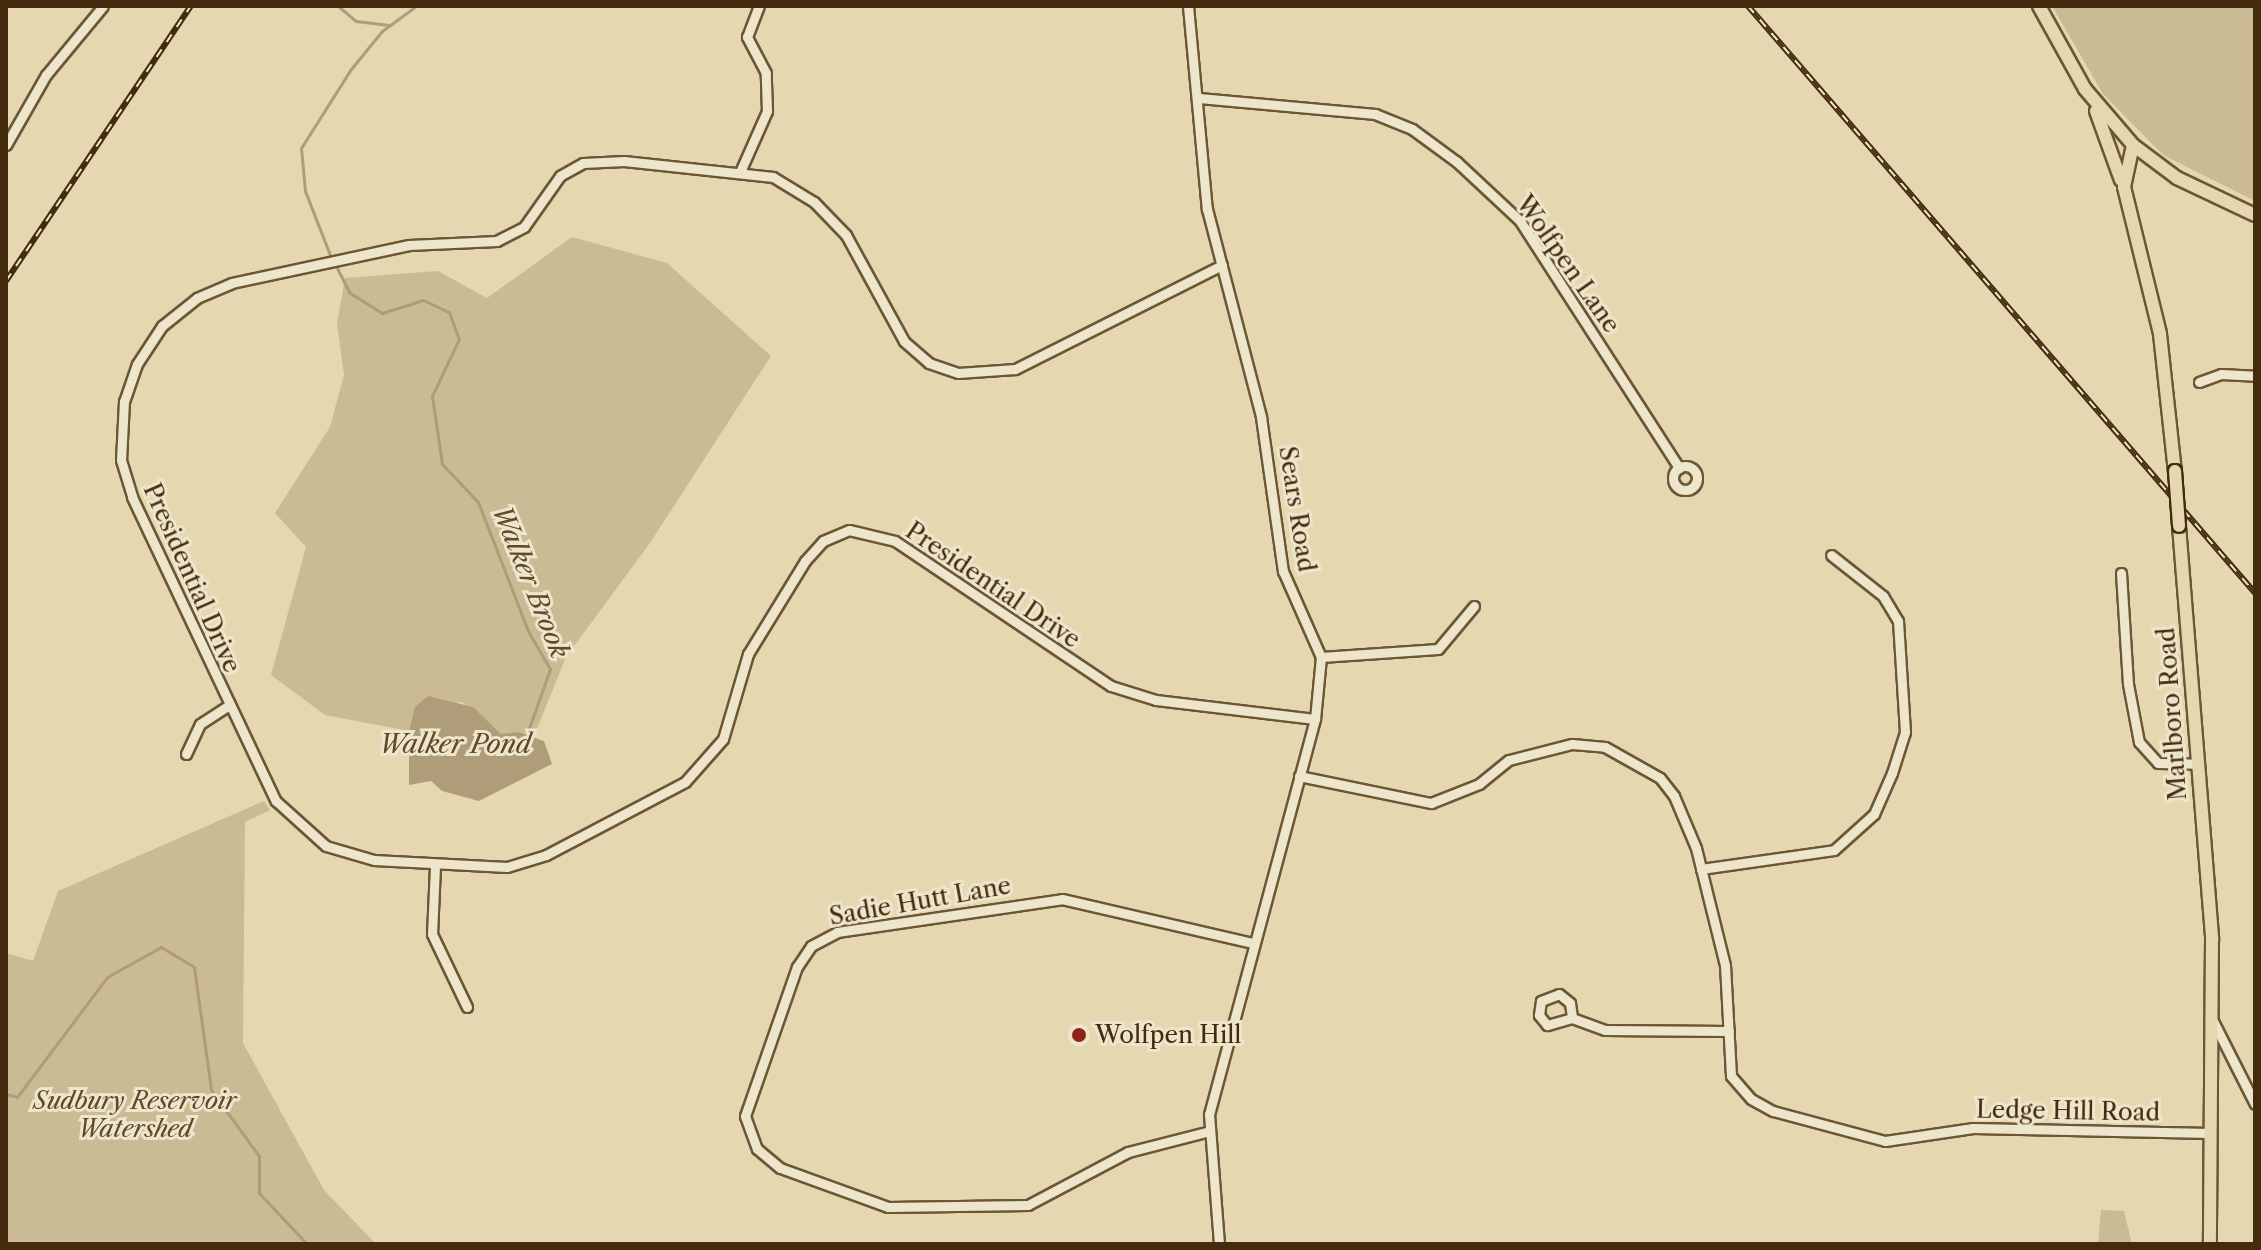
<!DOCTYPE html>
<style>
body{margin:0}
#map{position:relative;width:2261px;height:1250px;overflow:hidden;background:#e5d8b0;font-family:"Libre Caslon Text",serif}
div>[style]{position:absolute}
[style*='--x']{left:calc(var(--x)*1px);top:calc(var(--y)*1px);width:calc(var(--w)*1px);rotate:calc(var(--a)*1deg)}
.green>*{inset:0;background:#cabb94}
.water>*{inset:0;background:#af9d79}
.stream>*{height:3px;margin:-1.5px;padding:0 1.5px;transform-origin:1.5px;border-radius:1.5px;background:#af9d79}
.roads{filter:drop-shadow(2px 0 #6d5636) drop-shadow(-2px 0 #6d5636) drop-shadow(0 2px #6d5636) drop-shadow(0 -2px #6d5636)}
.minor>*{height:9px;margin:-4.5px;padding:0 4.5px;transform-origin:4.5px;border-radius:4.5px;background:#eee6cc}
.minor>.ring{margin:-4.5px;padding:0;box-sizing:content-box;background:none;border:9px solid #eee6cc;border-radius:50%}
.major>*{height:12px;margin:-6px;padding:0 6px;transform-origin:6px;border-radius:6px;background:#e5d8b0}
.rail>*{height:6px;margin-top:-3px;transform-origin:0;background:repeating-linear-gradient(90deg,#eee6cc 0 9px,#452b0e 0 18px);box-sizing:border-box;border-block:2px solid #452b0e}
.bridges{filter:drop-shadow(2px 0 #452b0e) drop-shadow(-2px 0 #452b0e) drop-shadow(0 2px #452b0e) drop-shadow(0 -2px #452b0e)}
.major-bridge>*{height:12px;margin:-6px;padding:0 6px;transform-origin:6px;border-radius:6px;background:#e5d8b0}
.dots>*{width:22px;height:22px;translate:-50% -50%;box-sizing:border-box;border:4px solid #eee6cc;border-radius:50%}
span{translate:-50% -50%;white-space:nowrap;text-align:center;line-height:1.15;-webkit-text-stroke:6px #eee6cc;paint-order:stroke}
.street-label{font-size:24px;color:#452b0e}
.poi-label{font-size:24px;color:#452b0e}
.left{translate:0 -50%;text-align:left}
.park-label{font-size:24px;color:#604829;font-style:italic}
.water-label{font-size:26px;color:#604829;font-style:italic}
.frame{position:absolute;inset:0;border:8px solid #452b0e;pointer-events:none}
</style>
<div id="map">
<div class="green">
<div style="clip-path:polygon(2052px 6px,2255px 6px,2255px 201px,2163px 155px,2103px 94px)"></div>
<div style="clip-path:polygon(572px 237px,667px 263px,771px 356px,650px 543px,566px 657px,534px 736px,501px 734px,462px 702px,415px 707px,409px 731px,325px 715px,271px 675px,306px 547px,275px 513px,330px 427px,344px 375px,337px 324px,345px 278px,438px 271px,487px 298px)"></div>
<div style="clip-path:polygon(264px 801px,270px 810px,245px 822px,243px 1043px,324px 1190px,376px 1244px,6px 1244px,6px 953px,33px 961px,58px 891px)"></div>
<div style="clip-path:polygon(2101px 1210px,2124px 1211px,2132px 1244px,2098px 1244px)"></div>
</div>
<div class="water">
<div style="clip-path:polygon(428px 696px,473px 707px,501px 734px,518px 732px,544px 741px,552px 764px,479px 801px,442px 791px,431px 781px,409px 785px,409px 731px,415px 707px)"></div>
</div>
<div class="stream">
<div style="--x:338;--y:6;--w:23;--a:40"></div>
<div style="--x:356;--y:21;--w:33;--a:7"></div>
<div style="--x:330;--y:255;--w:69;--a:-111.3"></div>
<div style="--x:305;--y:191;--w:43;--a:-95.3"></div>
<div style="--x:301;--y:148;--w:93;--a:-57.7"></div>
<div style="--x:351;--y:69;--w:49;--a:-50.8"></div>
<div style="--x:382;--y:31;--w:42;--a:-36.3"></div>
<div style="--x:337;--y:268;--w:28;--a:63"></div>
<div style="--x:350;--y:293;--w:38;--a:32"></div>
<div style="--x:382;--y:313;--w:43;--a:-17.6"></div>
<div style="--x:423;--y:300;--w:29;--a:25"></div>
<div style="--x:449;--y:312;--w:29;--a:70"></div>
<div style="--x:459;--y:339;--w:63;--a:115.3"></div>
<div style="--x:432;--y:396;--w:69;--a:81.6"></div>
<div style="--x:442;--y:464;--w:52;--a:46.5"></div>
<div style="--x:478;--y:502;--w:138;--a:68.8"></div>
<div style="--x:528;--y:631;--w:44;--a:59.9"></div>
<div style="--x:550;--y:669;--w:69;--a:109.5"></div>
<div style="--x:6;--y:1094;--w:11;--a:15"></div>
<div style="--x:17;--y:1097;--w:150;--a:-53.1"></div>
<div style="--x:107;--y:977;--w:62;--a:-29.1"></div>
<div style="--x:161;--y:947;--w:39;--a:31"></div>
<div style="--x:194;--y:967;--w:124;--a:82.1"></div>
<div style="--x:211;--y:1090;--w:82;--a:54"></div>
<div style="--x:259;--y:1156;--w:37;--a:90"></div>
<div style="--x:259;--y:1193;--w:70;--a:46.7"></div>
</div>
<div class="roads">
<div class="minor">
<div style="--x:1188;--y:6;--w:204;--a:84.7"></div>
<div style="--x:1207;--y:209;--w:215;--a:75.4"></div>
<div style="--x:1261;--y:417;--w:156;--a:81.9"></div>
<div style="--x:1283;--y:571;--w:94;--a:66.2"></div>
<div style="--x:1321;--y:657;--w:62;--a:95.5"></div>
<div style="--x:1315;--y:719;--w:409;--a:105"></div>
<div style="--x:1209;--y:1114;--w:130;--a:85.6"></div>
<div style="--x:1199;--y:98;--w:177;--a:5.2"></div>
<div style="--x:1375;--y:114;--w:40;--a:22"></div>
<div style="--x:1412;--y:129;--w:56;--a:36.3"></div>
<div style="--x:1457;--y:162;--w:86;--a:43.1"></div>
<div style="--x:1520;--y:221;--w:294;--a:57.2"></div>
<div style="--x:6;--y:145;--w:81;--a:-60.3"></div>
<div style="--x:46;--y:75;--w:89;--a:-50.4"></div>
<div style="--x:740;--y:172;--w:67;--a:-66.1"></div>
<div style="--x:767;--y:111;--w:38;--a:-92"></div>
<div style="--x:766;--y:73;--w:41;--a:-117.8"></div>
<div style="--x:747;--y:37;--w:33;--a:-69"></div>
<div style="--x:1222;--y:265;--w:232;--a:153.3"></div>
<div style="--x:1015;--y:369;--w:57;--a:176"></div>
<div style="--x:958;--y:373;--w:31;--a:-161"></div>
<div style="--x:929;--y:363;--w:33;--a:-139"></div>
<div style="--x:904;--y:341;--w:121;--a:-118.7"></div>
<div style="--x:846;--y:235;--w:46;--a:-134.1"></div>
<div style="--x:814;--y:202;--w:48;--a:-148.6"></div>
<div style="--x:773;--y:177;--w:150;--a:-173.9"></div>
<div style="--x:624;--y:161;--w:41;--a:177.2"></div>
<div style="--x:583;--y:163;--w:26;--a:151"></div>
<div style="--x:560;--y:176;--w:62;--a:125.2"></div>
<div style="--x:524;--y:227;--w:30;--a:153"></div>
<div style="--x:497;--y:241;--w:88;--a:177.4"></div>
<div style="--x:409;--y:245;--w:181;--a:167.9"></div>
<div style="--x:232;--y:283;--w:38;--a:157"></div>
<div style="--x:197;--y:298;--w:45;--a:141.3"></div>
<div style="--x:162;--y:326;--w:45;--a:123.3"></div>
<div style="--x:137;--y:364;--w:39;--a:109"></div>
<div style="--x:124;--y:401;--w:59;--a:92.9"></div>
<div style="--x:121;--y:460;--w:39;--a:73"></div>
<div style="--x:132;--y:497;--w:336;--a:64.7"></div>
<div style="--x:276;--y:801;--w:67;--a:42"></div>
<div style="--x:326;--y:846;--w:50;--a:16.3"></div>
<div style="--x:374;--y:860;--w:133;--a:3"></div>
<div style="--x:507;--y:867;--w:41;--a:-17.1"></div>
<div style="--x:546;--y:855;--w:157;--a:-27.7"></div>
<div style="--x:685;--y:782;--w:57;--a:-48.5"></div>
<div style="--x:723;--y:739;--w:89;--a:-73.6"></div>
<div style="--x:748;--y:654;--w:109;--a:-58.5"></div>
<div style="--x:805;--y:561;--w:27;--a:-48"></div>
<div style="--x:823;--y:541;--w:28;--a:-23"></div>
<div style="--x:849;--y:530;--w:47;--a:13.4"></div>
<div style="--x:895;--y:541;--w:260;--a:33.9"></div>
<div style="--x:1111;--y:686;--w:47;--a:17.3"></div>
<div style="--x:1156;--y:700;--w:160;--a:6.8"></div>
<div style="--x:2199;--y:382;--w:23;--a:-20"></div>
<div style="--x:2221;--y:374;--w:34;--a:3"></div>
<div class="ring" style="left:1673px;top:466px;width:15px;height:15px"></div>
<div style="--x:2121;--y:573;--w:111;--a:86.4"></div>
<div style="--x:2128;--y:684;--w:59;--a:79.3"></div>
<div style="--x:2139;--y:742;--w:28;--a:48"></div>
<div style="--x:2158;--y:763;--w:39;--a:1"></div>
<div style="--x:1321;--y:657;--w:117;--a:-3.9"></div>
<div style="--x:1438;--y:649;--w:56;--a:-50.1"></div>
<div style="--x:186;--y:754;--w:33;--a:-65"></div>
<div style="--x:200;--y:724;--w:33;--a:-33"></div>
<div style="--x:1299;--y:776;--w:135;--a:11.6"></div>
<div style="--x:1431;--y:803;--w:52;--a:-21.6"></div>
<div style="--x:1479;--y:784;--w:38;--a:-39"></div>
<div style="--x:1509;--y:760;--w:65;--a:-14.3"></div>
<div style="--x:1572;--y:744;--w:33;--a:5"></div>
<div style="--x:1605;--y:747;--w:63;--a:29.4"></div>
<div style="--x:1660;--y:778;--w:23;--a:52"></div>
<div style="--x:1674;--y:796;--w:56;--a:67.1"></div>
<div style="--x:1696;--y:848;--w:121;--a:76.1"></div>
<div style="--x:1725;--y:965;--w:111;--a:86.9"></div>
<div style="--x:1731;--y:1076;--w:30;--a:49"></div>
<div style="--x:1751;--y:1099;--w:25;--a:29"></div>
<div style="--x:1773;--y:1111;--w:116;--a:15"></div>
<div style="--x:1885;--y:1141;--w:89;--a:-8.4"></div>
<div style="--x:1973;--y:1128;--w:237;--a:1.2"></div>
<div style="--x:435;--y:866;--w:68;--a:92.5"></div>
<div style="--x:432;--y:934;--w:81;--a:64.4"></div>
<div style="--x:1701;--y:869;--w:134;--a:-8.1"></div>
<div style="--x:1834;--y:850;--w:54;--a:-42"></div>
<div style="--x:1874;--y:814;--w:45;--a:-66.3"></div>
<div style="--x:1892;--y:773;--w:43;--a:-72.4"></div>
<div style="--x:1905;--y:732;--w:111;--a:-93.6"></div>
<div style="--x:1898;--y:621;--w:29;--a:-121"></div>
<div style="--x:1883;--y:596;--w:66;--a:-141.7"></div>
<div style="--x:1572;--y:1018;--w:26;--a:164"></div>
<div style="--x:1547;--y:1025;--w:13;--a:-129"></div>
<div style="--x:1539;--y:1015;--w:14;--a:-82"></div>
<div style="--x:1541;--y:1001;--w:19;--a:-21"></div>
<div style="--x:1559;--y:994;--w:14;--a:39"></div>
<div style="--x:1570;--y:1003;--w:15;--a:82"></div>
<div style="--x:1572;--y:1018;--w:35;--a:20"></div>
<div style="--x:1605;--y:1030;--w:124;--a:0.5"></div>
<div style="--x:2212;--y:1019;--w:95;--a:63.2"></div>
<div style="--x:1206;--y:1132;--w:81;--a:165.6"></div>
<div style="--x:1128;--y:1152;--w:113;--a:152.1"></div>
<div style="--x:1028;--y:1205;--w:140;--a:179.2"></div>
<div style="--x:888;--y:1207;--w:115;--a:-160.1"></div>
<div style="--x:780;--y:1168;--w:30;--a:-140"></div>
<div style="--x:757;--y:1149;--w:35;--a:-110"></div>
<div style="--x:745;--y:1116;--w:158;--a:-70.8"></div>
<div style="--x:797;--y:967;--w:25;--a:-56"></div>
<div style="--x:811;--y:946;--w:30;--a:-28"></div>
<div style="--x:837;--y:932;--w:227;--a:-8.3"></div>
<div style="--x:1062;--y:899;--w:195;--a:13"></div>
</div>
<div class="major">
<div style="--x:2039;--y:6;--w:95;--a:61"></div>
<div style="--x:2085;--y:89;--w:74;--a:49.4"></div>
<div style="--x:2133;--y:145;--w:55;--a:36.9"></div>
<div style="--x:2177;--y:178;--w:86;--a:25.4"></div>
<div style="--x:2096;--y:111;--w:73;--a:70.1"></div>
<div style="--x:2133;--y:145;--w:43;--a:102.1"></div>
<div style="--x:2124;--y:187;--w:151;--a:76.2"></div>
<div style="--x:2160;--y:334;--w:138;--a:83.8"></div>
<div style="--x:2179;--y:526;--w:415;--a:85.4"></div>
<div style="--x:2212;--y:940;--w:304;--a:90.4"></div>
</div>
</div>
<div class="rail">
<div style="--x:1748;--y:6;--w:776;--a:49.18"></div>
<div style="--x:6;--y:281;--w:331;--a:-56.1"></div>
</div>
<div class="bridges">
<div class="major-bridge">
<div style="--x:2175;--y:471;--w:55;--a:85.8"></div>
</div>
</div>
<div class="dots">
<div style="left:1079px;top:1035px;background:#8f2418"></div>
</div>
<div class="street-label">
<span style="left:1568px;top:264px;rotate:55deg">Wolfpen Lane</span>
<span style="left:1297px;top:509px;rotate:81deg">Sears Road</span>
<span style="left:192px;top:578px;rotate:66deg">Presidential Drive</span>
<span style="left:993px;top:585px;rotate:34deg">Presidential Drive</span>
<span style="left:2172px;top:714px;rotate:-94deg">Marlboro Road</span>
<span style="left:920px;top:901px;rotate:-10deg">Sadie Hutt Lane</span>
<span style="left:2068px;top:1111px;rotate:1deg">Ledge Hill Road</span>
</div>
<div class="poi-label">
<span class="left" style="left:1095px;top:1035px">Wolfpen Hill</span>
</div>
<div class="park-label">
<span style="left:135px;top:1115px">Sudbury Reservoir<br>Watershed</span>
</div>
<div class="water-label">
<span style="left:530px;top:582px;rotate:68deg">Walker Brook</span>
<span style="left:455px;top:745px">Walker Pond</span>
</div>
<div class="frame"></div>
</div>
